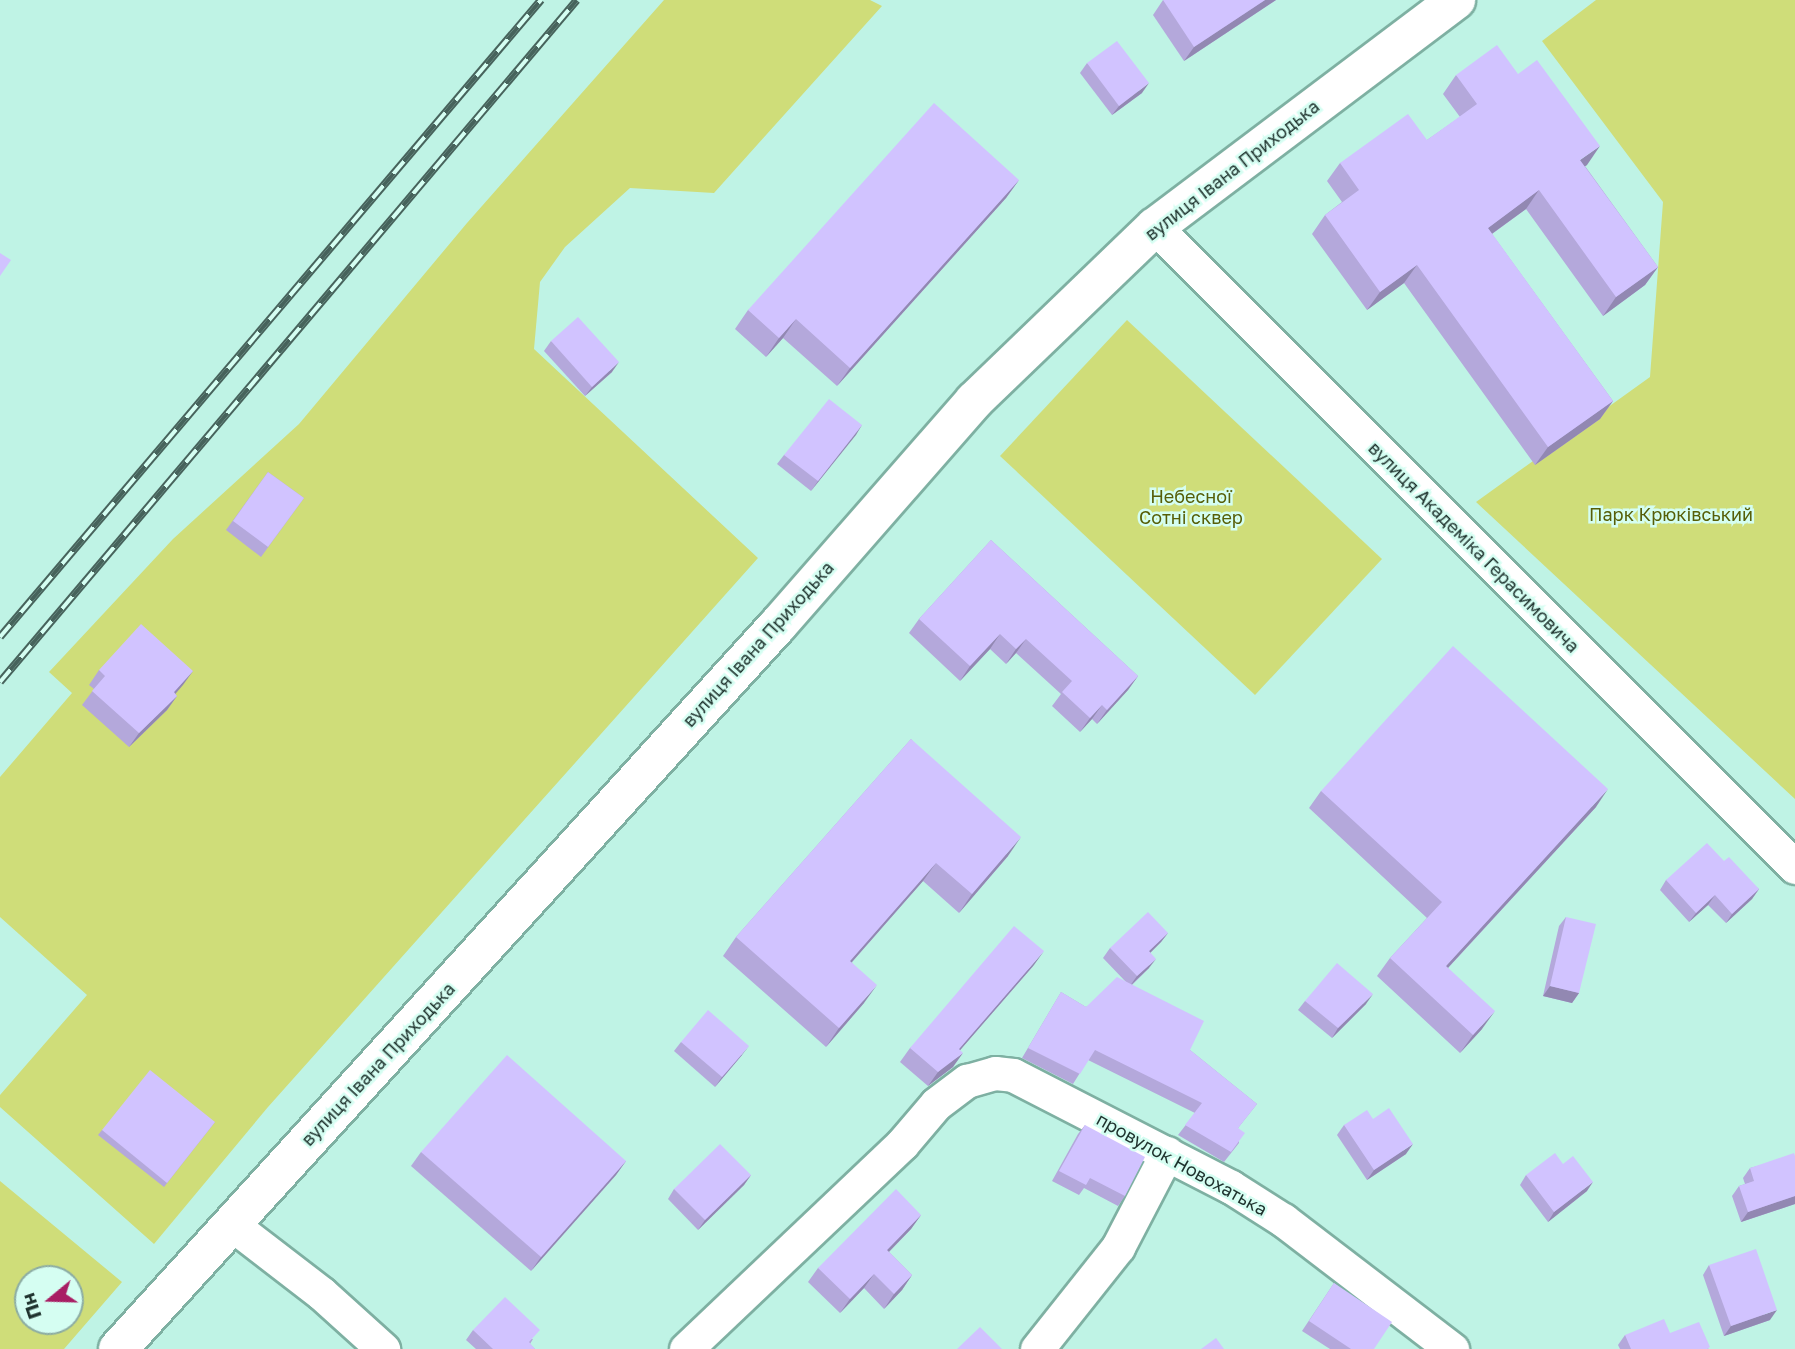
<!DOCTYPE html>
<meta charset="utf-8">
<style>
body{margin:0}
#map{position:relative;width:1795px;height:1349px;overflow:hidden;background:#bff3e5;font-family:"Golos Text",sans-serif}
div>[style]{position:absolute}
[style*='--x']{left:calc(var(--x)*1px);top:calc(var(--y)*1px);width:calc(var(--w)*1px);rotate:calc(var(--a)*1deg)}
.green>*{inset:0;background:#cfdd79}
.roads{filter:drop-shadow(2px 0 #7eb0a2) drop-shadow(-2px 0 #7eb0a2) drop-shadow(0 2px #7eb0a2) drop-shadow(0 -2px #7eb0a2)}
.minor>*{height:33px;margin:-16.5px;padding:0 16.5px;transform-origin:16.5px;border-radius:16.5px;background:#fff}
.major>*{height:38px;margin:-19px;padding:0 19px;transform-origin:19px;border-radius:19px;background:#fff}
.rail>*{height:8px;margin-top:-4px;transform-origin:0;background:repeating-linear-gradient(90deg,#d5fef2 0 16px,#47635c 0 32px);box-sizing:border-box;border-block:2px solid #47635c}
.wall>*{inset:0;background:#b4a8db}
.shaded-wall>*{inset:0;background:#9288b2}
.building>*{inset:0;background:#d1c3ff}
span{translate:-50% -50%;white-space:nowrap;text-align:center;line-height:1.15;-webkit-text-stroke:5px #d5fef2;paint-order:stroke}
.street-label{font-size:18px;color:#1e322d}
.park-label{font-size:18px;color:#565e07}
.north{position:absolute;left:14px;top:1265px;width:70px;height:70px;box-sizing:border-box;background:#d5fef2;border:2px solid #8caca3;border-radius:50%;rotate:251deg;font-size:19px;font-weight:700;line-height:28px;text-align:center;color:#1e322d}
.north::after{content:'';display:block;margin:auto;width:24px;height:32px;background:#a81e64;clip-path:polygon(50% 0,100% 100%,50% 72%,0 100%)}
</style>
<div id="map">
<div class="green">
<div style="clip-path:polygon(664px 0,870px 0,882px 6px,714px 193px,630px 188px,565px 247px,540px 282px,534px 349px,758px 558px,268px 1107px,154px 1244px,0 1107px,0 1095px,87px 995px,0 917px,0 777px,72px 693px,49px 672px,173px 539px,299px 424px,467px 223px)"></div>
<div style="clip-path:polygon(1596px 0,1795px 0,1795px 799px,1476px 502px,1650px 377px,1663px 202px,1542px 41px)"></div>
<div style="clip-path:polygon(1127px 320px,1382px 559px,1255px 695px,1000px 456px)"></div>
<div style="clip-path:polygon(evenodd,0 1181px,122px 1282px,64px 1349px,0 1349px,0 1181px,28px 1279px,70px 1279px,70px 1321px,28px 1321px,28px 1279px)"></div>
</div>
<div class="roads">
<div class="minor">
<div style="--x:1155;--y:227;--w:905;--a:45"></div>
<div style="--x:230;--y:1223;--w:115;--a:37.6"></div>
<div style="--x:321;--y:1293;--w:84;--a:42.1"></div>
<div style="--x:686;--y:1349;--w:298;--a:-43.5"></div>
<div style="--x:902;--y:1144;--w:52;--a:-49.6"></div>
<div style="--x:936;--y:1104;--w:39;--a:-37"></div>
<div style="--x:967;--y:1081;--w:29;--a:-16"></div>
<div style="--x:995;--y:1073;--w:18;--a:6"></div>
<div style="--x:1013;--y:1075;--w:245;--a:27.2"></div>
<div style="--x:1231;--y:1187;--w:62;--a:32.4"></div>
<div style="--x:1283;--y:1220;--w:213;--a:37.4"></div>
<div style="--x:1037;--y:1349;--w:130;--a:-51.5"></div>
<div style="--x:1118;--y:1247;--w:106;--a:-62.5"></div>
</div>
<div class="major">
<div style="--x:118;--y:1349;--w:980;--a:-47.65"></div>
<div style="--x:778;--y:625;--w:298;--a:-48.8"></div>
<div style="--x:974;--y:401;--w:251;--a:-43.9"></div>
<div style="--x:1155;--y:227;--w:377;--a:-37"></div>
</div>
</div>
<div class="rail">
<div style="--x:0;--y:637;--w:836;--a:-49.66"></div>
<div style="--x:0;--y:682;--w:893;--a:-49.77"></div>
</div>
<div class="wall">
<div style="clip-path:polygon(1163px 0,1276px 0,1184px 61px,1153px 15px)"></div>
<div style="clip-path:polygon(1087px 63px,1142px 93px,1112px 115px,1080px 73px)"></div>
<div style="clip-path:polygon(1456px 75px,1587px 165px,1585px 166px,1658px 267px,1645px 285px,1603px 316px,1526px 209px,1492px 234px,1613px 401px,1600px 419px,1535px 465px,1404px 283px,1367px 310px,1312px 234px,1325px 215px,1342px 202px,1327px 181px,1340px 163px,1427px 140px,1460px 117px,1443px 94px)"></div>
<div style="clip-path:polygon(1019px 180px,1006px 198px,837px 386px,783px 338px,766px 357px,735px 329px,748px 310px)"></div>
<div style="clip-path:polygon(551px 341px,612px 372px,585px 396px,544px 351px)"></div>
<div style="clip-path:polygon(862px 425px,811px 491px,777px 464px,784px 455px)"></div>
<div style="clip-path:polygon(268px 472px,304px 498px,261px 557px,226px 530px)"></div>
<div style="clip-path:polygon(991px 540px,1138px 676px,1128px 690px,1097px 724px,1092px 719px,1080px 732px,1052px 706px,1061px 694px,1016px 653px,1006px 664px,990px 649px,960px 681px,909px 633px,919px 619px)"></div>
<div style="clip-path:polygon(99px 670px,193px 671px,175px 694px,177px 696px,167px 710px,129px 747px,82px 705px,94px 689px,89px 685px)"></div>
<div style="clip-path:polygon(911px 739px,1008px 856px,959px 913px,923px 881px,852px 962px,864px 1003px,826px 1047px,723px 956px,736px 937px)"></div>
<div style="clip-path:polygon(1321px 791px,1596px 807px,1448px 968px,1482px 1029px,1460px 1053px,1377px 976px,1390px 958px,1427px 918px,1309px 808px)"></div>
<div style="clip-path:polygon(1724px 861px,1759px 889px,1752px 899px,1726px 923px,1708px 905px,1689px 922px,1660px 890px,1666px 880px)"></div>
<div style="clip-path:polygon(1566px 917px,1579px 993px,1572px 1003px,1543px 996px,1559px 926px)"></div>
<div style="clip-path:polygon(1168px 933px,1161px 942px,1150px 953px,1149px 968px,1132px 985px,1190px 1050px,1257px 1104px,1238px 1128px,1239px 1143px,1224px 1162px,1178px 1135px,1195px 1113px,1088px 1060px,1073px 1084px,1022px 1058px,1061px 992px,1086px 1007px,1126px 982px,1103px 958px,1110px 948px)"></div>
<div style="clip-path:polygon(1034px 965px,960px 1050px,953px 1067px,928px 1086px,900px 1062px,910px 1048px)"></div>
<div style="clip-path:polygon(1305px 1001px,1366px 1004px,1332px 1038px,1298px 1010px)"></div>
<div style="clip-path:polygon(681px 1042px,742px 1055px,715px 1087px,674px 1051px)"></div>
<div style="clip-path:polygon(1373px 1119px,1406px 1154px,1367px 1180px,1337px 1135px,1344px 1125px)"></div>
<div style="clip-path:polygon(215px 1122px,164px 1187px,98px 1135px,102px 1130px)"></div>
<div style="clip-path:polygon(1085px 1125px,1125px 1196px,1118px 1206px,1084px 1188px,1079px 1195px,1052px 1181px,1078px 1134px)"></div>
<div style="clip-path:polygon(421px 1152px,626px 1161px,616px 1175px,531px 1271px,411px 1166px)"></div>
<div style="clip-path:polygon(1795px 1156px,1795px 1204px,1741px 1222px,1732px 1196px,1739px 1186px,1745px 1184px,1743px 1178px,1750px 1168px)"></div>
<div style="clip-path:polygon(751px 1175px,744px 1185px,698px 1230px,668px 1199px,674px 1189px)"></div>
<div style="clip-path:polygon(1526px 1175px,1587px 1191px,1548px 1222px,1520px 1185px)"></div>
<div style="clip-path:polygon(921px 1215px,911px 1229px,889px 1252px,912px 1275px,902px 1290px,884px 1309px,864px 1288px,840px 1313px,808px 1282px,818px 1268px)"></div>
<div style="clip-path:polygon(1709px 1265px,1770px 1320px,1724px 1336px,1703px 1275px)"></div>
<div style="clip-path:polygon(1334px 1283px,1374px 1349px,1330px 1349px,1302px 1331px)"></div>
<div style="clip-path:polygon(473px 1330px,533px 1339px,530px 1344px,535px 1349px,476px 1349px,466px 1340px)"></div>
<div style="clip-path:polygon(1670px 1333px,1709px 1349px,1620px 1349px,1618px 1345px,1625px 1335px)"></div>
</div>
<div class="shaded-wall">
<div style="clip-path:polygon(1265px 0,1276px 0,1184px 61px,1194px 47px)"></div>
<div style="clip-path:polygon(1149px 83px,1142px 93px,1112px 115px,1119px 106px)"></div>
<div style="clip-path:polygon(1600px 146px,1587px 165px,1567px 178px,1580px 160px)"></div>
<div style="clip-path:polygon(1019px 180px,1006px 198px,837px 386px,850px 368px)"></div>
<div style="clip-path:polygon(1539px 190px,1526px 209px,1475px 246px,1488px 228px)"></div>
<div style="clip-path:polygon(1417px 265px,1404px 283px,1367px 310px,1380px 292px)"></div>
<div style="clip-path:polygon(1658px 267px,1645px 285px,1603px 316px,1616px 297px)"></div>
<div style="clip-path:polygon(796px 319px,783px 338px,766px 357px,779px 338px)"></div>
<div style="clip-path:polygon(619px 362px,612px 372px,585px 396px,592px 387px)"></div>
<div style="clip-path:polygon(1613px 401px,1600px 419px,1535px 465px,1548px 447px)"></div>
<div style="clip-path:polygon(862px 425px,856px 435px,811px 491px,818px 481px)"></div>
<div style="clip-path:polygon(1000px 634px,990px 649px,960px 681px,970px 666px)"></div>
<div style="clip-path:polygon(1026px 639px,1016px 653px,1006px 664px,1016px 649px)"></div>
<div style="clip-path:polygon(193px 671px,183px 685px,164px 707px,174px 692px)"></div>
<div style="clip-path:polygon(1138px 676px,1128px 690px,1097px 724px,1107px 710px)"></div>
<div style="clip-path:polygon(177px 696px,167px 710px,129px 747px,139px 733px)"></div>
<div style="clip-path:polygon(1102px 705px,1092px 719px,1080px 732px,1090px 718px)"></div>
<div style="clip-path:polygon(1608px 789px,1596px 807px,1433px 984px,1446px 966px)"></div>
<div style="clip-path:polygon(1021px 837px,1008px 856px,959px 913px,972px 894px)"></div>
<div style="clip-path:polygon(936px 863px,923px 881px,837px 979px,850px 961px)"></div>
<div style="clip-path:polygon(1759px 889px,1752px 899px,1726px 923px,1732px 914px)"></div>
<div style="clip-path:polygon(1715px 895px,1708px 905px,1689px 922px,1696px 913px)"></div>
<div style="clip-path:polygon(1168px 933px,1161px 942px,1142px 961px,1149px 951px)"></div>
<div style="clip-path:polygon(1044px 951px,1034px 965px,949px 1063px,963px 1053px,953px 1067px,928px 1086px,938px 1072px,959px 1049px)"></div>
<div style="clip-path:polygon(1156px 959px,1149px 968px,1130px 986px,1137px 976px)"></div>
<div style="clip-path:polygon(877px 985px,864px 1003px,826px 1047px,839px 1028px)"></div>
<div style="clip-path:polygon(1550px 986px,1579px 993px,1572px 1003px,1543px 996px)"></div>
<div style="clip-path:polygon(1373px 994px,1366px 1004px,1332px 1038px,1338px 1028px)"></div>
<div style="clip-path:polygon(1495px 1011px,1482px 1029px,1460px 1053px,1473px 1035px)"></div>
<div style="clip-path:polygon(749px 1046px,742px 1055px,715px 1087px,722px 1077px)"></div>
<div style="clip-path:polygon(1413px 1144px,1406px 1154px,1367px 1180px,1374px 1170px)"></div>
<div style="clip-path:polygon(626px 1161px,616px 1175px,531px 1271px,541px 1257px)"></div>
<div style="clip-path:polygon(751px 1175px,744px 1185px,698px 1230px,705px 1220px)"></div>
<div style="clip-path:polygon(1593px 1182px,1587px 1191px,1548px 1222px,1554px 1212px)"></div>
<div style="clip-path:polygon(1795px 1196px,1795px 1204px,1741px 1222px,1748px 1212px)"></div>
<div style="clip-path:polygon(921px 1215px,911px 1229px,877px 1264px,887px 1250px)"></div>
<div style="clip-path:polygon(874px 1274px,864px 1288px,840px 1313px,850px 1299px)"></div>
<div style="clip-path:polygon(912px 1275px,902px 1290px,884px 1309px,894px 1294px)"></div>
<div style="clip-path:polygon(1777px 1310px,1770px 1320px,1724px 1336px,1731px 1326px)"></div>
</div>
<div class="building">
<div style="clip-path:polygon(1163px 0,1265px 0,1194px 47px)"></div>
<div style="clip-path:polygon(1117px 41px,1149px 83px,1119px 106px,1087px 63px)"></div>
<div style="clip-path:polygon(1497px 45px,1518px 74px,1537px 60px,1600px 146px,1580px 160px,1658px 267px,1616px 297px,1539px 190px,1488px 228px,1613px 401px,1548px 447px,1417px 265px,1380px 292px,1325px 215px,1359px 190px,1340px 163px,1408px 114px,1427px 140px,1477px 104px,1456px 75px)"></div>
<div style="clip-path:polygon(934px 103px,1019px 180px,850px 368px,796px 319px,779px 338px,748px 310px)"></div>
<div style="clip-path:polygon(0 253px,11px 260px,0 276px)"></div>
<div style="clip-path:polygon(578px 317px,619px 362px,592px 387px,551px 341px)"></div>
<div style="clip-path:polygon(829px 399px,862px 425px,818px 481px,784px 455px)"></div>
<div style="clip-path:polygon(268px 472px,304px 498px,268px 547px,233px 521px)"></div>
<div style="clip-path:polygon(991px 540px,1138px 676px,1107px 710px,1102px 705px,1090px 718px,1062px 692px,1072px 681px,1026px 639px,1016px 649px,1000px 634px,970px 666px,919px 619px)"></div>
<div style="clip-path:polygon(141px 624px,193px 671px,174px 692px,177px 696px,139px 733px,92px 691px,105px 676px,99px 670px)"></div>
<div style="clip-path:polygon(1453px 646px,1608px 789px,1446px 966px,1495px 1011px,1473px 1035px,1390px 958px,1442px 902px,1321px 791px)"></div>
<div style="clip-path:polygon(911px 739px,1021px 837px,972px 894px,936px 863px,850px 961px,877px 985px,839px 1028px,736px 937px)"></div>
<div style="clip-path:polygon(1707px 843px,1724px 861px,1729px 857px,1759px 889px,1732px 914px,1715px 895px,1696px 913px,1666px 880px)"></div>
<div style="clip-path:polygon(1148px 912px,1168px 933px,1149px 951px,1156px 959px,1137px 976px,1110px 948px)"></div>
<div style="clip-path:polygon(1566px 917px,1596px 924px,1579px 993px,1550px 986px)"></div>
<div style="clip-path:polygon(1014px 926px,1044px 951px,959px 1049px,963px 1053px,938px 1072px,910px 1048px)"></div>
<div style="clip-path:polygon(1337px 963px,1373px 994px,1338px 1028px,1305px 1001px)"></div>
<div style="clip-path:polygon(1117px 977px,1204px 1021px,1190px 1050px,1257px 1104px,1238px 1128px,1245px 1133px,1231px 1152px,1185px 1125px,1202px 1103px,1095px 1050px,1080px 1074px,1028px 1048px,1061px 992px,1086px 1007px)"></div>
<div style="clip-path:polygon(708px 1010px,749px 1046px,722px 1077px,681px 1042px)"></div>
<div style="clip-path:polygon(507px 1055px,626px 1161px,541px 1257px,421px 1152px)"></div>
<div style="clip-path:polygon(150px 1070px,215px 1122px,167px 1183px,102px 1130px)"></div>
<div style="clip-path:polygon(1389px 1108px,1413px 1144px,1374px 1170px,1344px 1125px,1367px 1110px,1373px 1119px)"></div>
<div style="clip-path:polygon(1085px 1125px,1145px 1157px,1125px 1196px,1090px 1178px,1086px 1185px,1059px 1171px)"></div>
<div style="clip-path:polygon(720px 1144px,751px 1175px,705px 1220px,674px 1189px)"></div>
<div style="clip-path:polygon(1555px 1153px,1563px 1164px,1573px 1156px,1593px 1182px,1554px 1212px,1526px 1175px)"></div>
<div style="clip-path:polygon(1794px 1153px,1795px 1156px,1795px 1196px,1748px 1212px,1739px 1186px,1754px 1181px,1750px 1168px)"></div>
<div style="clip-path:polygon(896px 1189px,921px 1215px,887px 1250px,912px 1275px,894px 1294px,874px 1274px,850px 1299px,818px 1268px)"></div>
<div style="clip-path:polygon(1756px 1249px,1777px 1310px,1731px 1326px,1709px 1265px)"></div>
<div style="clip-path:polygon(1334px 1283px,1392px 1322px,1374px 1349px,1351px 1349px,1309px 1321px)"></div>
<div style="clip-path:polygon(505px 1297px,540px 1330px,529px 1342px,535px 1349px,493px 1349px,473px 1330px)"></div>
<div style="clip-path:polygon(1664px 1319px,1670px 1333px,1699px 1322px,1710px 1347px,1707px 1349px,1631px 1349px,1625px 1335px)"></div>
<div style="clip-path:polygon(980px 1327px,1002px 1349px,957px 1349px)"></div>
<div style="clip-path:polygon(1216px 1338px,1224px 1349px,1201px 1349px)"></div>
</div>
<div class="street-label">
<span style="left:1232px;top:170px;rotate:-38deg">вулиця Івана Приходька</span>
<span style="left:1474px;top:547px;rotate:45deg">вулиця Академіка Герасимовича</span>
<span style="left:758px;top:644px;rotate:-48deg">вулиця Івана Приходька</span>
<span style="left:378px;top:1064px;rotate:-47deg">вулиця Івана Приходька</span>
<span style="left:1182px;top:1164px;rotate:29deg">провулок Новохатька</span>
</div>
<div class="park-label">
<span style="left:1191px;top:507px">Небесної<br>Сотні сквер</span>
<span style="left:1671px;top:514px">Парк Крюківський</span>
</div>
<div class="north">Пн</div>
</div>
